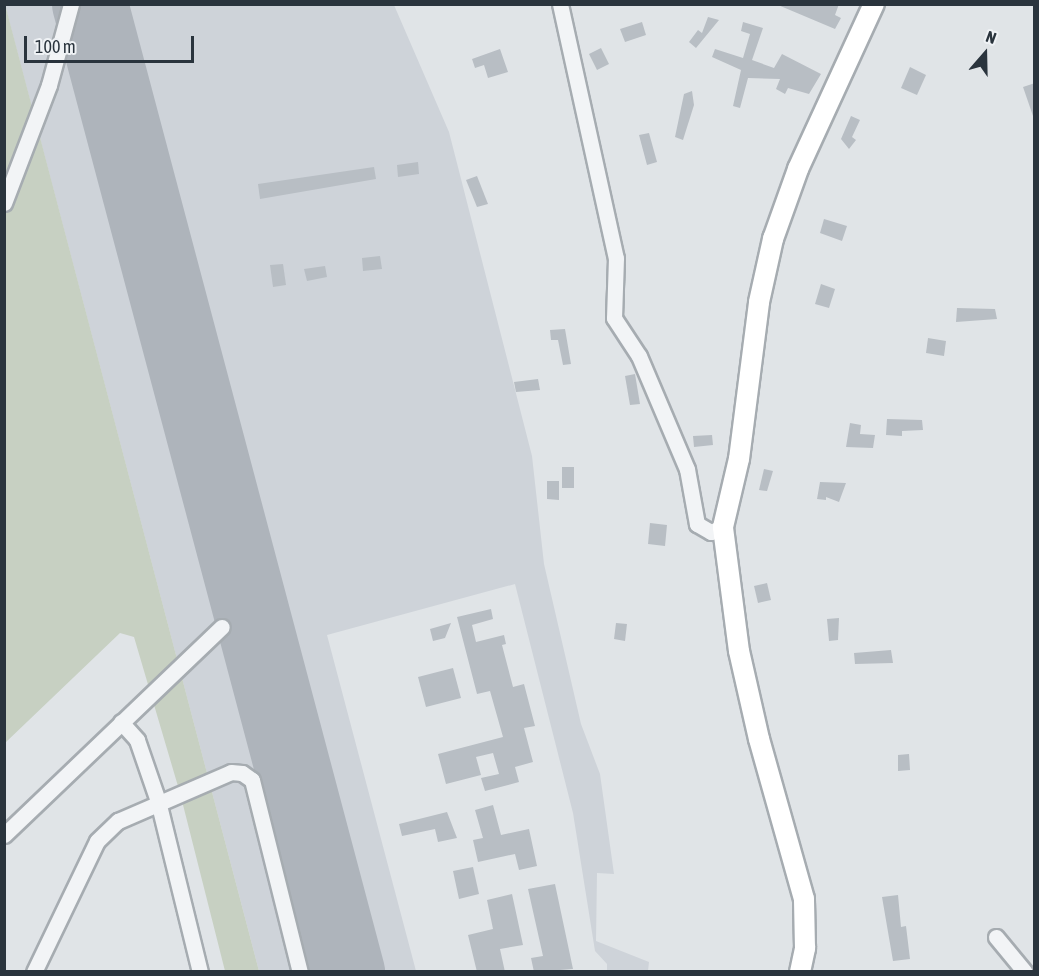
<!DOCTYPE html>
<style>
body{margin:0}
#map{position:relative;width:1039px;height:976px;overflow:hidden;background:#e0e4e7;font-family:"Asap Condensed",sans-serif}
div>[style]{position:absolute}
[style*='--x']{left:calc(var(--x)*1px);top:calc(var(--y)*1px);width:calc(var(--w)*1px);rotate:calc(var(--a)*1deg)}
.built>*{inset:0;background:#ced3d9}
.green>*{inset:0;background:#c7d0c2}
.runway>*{height:76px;margin:-38px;padding:0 38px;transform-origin:38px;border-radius:38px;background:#aeb4bb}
.building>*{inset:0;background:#b8bec4}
.roads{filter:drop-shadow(2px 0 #a6acb1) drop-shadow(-2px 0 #a6acb1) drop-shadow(0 2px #a6acb1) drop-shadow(0 -2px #a6acb1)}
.minor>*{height:15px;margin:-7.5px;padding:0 7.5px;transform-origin:7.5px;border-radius:7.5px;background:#f2f4f6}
.major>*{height:20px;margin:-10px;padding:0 10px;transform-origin:10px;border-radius:10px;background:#fff}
span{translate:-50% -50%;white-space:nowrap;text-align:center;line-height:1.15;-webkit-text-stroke:4.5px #eff2f5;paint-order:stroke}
.frame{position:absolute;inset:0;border:6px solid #2a343d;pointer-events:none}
.north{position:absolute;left:955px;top:24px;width:60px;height:60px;-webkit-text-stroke:4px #eff2f5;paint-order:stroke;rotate:20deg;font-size:16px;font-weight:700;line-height:24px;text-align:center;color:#2a343d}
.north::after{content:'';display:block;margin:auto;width:21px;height:27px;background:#2a343d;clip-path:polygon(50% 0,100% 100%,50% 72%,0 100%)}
.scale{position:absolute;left:24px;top:36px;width:170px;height:27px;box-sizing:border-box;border:3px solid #2a343d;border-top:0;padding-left:8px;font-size:18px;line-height:21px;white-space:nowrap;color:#2a343d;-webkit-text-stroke:4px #eff2f5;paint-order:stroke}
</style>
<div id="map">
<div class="built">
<div style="clip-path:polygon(5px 5px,394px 5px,449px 132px,532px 456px,544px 564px,581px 724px,600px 774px,614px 874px,597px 873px,596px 941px,649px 962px,648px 971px,607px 971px,607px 964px,595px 951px,573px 813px,515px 584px,327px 635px,416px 971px,259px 971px)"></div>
</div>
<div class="green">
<div style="clip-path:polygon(5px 4px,259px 971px,225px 971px,180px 793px,134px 637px,120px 633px,5px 743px)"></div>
</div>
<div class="runway">
<div style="--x:90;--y:4;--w:1002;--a:75.13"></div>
</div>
<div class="building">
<div style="clip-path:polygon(839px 4px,835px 15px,841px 18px,835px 29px,778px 5px)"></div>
<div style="clip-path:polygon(708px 17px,719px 20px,696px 48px,689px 42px,698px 30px,702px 33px)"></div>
<div style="clip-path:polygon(642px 22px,646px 35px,625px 42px,620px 29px)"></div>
<div style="clip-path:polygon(743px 22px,763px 28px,752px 60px,774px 68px,782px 54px,821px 74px,809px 94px,788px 88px,785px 94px,776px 89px,780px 79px,748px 78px,740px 108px,733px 106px,741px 70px,712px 57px,715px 49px,743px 58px,750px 34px,741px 31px)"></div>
<div style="clip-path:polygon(601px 48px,609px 64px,597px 70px,589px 54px)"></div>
<div style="clip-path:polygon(500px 49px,508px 72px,488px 78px,484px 65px,475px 68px,472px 59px)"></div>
<div style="clip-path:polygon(910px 67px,926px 75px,917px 95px,901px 88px)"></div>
<div style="clip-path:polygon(1035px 83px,1035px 116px,1033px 116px,1023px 87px)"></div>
<div style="clip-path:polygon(692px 91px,694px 105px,683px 140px,675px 137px,684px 94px)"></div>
<div style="clip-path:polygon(851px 116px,860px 120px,852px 137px,856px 140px,849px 149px,841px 139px)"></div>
<div style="clip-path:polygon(649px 133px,657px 162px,647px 165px,639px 135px)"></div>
<div style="clip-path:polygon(418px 162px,419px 174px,398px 177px,397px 165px)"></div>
<div style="clip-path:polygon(374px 167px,376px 179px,260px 199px,258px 184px)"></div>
<div style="clip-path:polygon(477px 176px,488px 204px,477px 207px,466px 180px)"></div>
<div style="clip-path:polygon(824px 219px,847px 226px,842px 241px,820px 233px)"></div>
<div style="clip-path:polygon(380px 256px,382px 269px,363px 271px,362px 258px)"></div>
<div style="clip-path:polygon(283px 264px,286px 285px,273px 287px,270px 265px)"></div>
<div style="clip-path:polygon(325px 266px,327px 277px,307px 281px,304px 269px)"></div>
<div style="clip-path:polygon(821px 284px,835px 289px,829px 308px,815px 304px)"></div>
<div style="clip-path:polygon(957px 308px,995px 309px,997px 319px,956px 322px)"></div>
<div style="clip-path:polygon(565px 329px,571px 364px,563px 365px,558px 340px,551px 340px,550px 330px)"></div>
<div style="clip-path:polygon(928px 338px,946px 341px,944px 356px,926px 353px)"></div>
<div style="clip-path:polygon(635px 374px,640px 404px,630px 405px,625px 376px)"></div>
<div style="clip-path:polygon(538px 379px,540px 390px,516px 392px,514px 382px)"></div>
<div style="clip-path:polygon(887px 419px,922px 420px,923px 430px,902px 431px,902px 436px,886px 435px)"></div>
<div style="clip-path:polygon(850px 423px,861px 425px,860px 434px,875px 435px,873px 448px,846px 447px)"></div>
<div style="clip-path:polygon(712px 435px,713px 445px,694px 447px,693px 436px)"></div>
<div style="clip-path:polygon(562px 467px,574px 467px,574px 488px,562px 488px)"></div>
<div style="clip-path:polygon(764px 469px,773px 471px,767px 491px,759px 490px)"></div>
<div style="clip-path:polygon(547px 481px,559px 481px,559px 500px,547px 499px)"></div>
<div style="clip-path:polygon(820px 482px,846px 483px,839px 502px,826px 497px,826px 500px,817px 499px)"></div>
<div style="clip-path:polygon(650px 523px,667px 525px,665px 546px,648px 544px)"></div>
<div style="clip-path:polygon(767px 583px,771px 600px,758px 603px,754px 586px)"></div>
<div style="clip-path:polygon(491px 609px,493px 619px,472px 625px,476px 642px,504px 635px,506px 644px,502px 645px,513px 687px,524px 684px,535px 726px,524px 728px,533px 762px,515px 767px,519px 782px,485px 791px,481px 778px,499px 774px,493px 753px,476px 757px,481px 775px,446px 784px,438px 754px,503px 737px,490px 691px,477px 694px,457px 617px)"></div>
<div style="clip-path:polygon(839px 618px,838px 640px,829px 641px,827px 619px)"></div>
<div style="clip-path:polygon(451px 623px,445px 638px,433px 641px,430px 629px)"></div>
<div style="clip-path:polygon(616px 623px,627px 624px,625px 641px,614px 639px)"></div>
<div style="clip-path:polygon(891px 650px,893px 663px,855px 664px,854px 653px)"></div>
<div style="clip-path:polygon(453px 668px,461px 698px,426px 707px,418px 677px)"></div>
<div style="clip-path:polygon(909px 754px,910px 770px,898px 771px,898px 755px)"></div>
<div style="clip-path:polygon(493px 805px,501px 835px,529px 829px,537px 866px,519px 870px,515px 854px,478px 862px,473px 840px,483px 838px,475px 810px)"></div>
<div style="clip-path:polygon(447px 812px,457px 838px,438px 842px,435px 829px,402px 836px,399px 824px)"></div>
<div style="clip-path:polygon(473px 867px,479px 894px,459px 899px,453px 871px)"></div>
<div style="clip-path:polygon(555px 884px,573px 969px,534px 972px,531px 958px,543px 956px,528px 889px)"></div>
<div style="clip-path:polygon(512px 894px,523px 945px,500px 949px,505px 972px,477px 972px,468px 935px,493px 929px,487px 900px)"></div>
<div style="clip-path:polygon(898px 895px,901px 927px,906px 926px,910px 959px,893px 961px,882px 897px)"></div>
</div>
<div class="roads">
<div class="minor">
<div style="--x:560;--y:4;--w:260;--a:77.6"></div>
<div style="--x:616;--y:258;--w:60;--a:91.9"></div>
<div style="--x:614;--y:318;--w:45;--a:56.7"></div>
<div style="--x:639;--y:356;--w:123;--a:67"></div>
<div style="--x:687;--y:469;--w:56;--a:79.7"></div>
<div style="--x:697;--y:524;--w:16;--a:30"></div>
<div style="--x:711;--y:532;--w:13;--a:-23"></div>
<div style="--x:4;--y:203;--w:126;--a:-69.1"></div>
<div style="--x:49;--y:85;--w:84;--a:-74.8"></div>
<div style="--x:121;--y:722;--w:24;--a:48"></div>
<div style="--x:137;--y:740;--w:65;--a:71"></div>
<div style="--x:158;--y:801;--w:176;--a:76.2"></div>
<div style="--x:4;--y:835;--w:301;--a:-43.7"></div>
<div style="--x:996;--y:937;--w:45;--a:50.4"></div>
<div style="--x:34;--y:972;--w:145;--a:-64.3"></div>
<div style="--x:97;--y:841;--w:29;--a:-44"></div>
<div style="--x:118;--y:821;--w:123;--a:-23.4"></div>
<div style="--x:231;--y:772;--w:11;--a:5"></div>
<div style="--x:242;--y:773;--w:12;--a:35"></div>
<div style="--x:252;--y:780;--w:198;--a:76"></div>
</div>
<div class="major">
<div style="--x:800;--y:972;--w:25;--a:-78"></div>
<div style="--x:805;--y:948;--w:49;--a:-91.2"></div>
<div style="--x:804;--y:899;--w:166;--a:-105.7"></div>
<div style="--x:759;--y:739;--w:90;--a:-102.8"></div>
<div style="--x:739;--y:651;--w:125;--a:-97.4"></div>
<div style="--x:723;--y:527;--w:70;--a:-76.8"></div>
<div style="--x:739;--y:459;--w:158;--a:-82.7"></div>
<div style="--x:759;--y:302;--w:65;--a:-77.5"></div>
<div style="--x:773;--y:239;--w:74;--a:-70.3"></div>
<div style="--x:798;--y:169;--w:182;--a:-65.3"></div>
</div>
</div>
<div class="frame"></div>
<div class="north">N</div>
<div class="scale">100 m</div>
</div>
